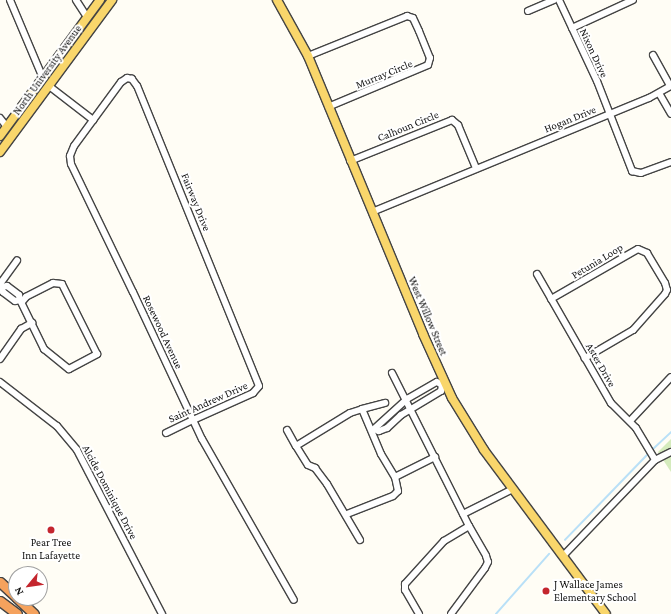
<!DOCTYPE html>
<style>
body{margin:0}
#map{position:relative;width:671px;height:614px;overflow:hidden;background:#fffdf5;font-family:"Crimson Pro",serif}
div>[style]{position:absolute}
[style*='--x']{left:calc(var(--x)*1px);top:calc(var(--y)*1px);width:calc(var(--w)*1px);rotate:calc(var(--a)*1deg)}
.green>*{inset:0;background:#d5ebbd}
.stream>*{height:1.5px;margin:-0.75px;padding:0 0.75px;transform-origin:0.75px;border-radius:0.75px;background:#b9e0f7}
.roads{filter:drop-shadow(1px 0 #444) drop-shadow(-1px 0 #444) drop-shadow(0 1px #444) drop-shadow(0 -1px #444)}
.minor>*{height:6px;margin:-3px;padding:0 3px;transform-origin:3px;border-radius:3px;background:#fff}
.major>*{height:8px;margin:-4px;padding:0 4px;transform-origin:4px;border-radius:4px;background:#f9d66b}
.highway>*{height:9px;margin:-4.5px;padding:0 4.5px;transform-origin:4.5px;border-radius:4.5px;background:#f5a25d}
.dots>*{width:11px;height:11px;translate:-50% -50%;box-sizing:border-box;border:2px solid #fff;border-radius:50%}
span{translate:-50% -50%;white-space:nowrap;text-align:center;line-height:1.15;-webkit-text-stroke:4px #fff;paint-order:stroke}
.street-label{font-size:11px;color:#111}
.poi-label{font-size:11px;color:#111}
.left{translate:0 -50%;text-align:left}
.north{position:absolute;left:8px;top:566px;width:40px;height:40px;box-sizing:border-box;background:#fff;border:1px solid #a0a0a0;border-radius:50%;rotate:241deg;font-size:11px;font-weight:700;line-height:16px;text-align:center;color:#111}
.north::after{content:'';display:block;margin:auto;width:14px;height:18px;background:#c4262e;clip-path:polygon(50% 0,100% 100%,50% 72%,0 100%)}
</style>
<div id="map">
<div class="green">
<div style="clip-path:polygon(671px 439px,671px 472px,658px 452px)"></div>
</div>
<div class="stream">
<div style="--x:652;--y:450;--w:26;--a:-43"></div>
<div style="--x:565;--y:540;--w:121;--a:-46"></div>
<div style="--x:496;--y:614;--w:80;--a:-48.5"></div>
</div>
<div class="roads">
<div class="minor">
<div style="--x:10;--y:0;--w:85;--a:67.1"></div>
<div style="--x:76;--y:0;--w:20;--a:57"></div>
<div style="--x:559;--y:0;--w:89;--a:64.9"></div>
<div style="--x:597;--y:81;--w:97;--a:68.7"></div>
<div style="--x:632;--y:171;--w:9;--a:13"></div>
<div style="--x:641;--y:173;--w:32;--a:-20"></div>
<div style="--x:528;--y:11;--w:28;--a:-23"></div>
<div style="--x:572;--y:28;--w:67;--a:-24.7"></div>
<div style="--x:653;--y:55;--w:35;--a:61"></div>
<div style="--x:308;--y:56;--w:107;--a:-22"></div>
<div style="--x:407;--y:16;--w:6;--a:18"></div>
<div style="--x:413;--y:18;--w:14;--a:65"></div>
<div style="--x:419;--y:31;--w:29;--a:68"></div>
<div style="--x:430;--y:58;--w:7;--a:106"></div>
<div style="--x:428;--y:65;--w:108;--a:157.2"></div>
<div style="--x:49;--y:86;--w:56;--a:37.7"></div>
<div style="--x:659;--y:93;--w:24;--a:60"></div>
<div style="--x:0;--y:118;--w:11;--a:52"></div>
<div style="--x:350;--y:161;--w:110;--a:-21.9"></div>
<div style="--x:452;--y:120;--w:8;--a:40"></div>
<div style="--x:458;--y:125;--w:47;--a:67.3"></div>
<div style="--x:372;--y:212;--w:300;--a:-22.4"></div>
<div style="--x:649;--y:98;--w:25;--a:-29"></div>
<div style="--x:537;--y:274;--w:149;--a:60.2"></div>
<div style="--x:611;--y:403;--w:35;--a:45"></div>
<div style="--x:636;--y:428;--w:37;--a:59"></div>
<div style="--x:0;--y:284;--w:29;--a:-54"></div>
<div style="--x:0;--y:286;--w:7;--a:63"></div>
<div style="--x:3;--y:292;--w:15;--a:37"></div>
<div style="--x:15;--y:301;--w:5;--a:-11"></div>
<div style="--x:20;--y:300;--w:5;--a:-101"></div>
<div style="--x:19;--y:295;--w:15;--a:-143"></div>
<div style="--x:7;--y:286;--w:5;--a:169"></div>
<div style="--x:551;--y:299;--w:100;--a:-29.9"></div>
<div style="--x:638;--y:249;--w:10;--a:24"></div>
<div style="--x:647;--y:253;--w:35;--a:59"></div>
<div style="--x:665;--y:283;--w:7;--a:74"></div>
<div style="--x:667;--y:290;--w:4;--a:117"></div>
<div style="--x:665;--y:294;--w:48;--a:131.6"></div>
<div style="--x:633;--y:330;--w:56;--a:149.7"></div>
<div style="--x:20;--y:300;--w:55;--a:63.9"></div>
<div style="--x:44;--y:349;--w:32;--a:39"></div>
<div style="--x:69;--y:369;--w:32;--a:-28"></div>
<div style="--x:97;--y:354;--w:78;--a:-116.6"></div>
<div style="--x:62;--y:284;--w:9;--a:-174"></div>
<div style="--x:53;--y:283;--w:30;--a:153"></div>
<div style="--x:26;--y:297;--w:6;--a:129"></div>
<div style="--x:0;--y:359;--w:37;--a:-55"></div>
<div style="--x:21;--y:329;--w:13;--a:-29"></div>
<div style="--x:392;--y:373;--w:171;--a:63.3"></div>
<div style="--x:469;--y:526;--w:34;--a:60"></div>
<div style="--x:486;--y:556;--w:6;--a:72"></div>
<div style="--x:488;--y:562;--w:7;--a:117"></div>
<div style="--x:485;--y:568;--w:57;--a:126.5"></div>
<div style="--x:0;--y:382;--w:72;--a:37.7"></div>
<div style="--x:57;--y:426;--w:31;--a:50"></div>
<div style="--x:77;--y:450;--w:185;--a:62.6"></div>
<div style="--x:437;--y:382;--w:6;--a:31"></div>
<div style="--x:442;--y:385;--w:6;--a:99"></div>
<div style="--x:441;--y:391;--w:47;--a:149"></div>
<div style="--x:401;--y:415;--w:19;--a:137"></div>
<div style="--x:387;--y:428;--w:9;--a:159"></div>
<div style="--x:379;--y:431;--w:5;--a:-158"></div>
<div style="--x:374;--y:429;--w:45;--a:-42.3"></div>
<div style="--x:407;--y:399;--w:34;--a:-30"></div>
<div style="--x:362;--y:409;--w:24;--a:-15"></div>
<div style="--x:630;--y:421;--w:60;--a:-47"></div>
<div style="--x:287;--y:430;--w:18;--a:61"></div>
<div style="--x:296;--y:446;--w:63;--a:-31.4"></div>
<div style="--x:350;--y:413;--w:13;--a:-18"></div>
<div style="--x:362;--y:409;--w:49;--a:67.1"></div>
<div style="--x:381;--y:454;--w:27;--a:59"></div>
<div style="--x:395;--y:477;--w:45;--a:-26.6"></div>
<div style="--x:166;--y:433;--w:30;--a:-26"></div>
<div style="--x:193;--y:420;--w:66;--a:-24.2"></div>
<div style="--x:253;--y:393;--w:9;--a:-49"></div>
<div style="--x:259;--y:386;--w:324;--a:-112.1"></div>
<div style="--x:137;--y:86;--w:9;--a:-126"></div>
<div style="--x:132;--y:79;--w:5;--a:-169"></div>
<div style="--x:127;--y:78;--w:7;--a:146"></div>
<div style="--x:121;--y:82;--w:79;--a:126.3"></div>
<div style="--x:74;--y:146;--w:11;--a:112"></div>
<div style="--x:70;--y:156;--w:8;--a:83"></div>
<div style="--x:71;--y:164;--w:142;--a:64.2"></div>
<div style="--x:133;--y:292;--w:141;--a:64.9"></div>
<div style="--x:193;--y:420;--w:21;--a:65"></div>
<div style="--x:202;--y:439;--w:185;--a:60.3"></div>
<div style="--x:296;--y:446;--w:22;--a:58"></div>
<div style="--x:308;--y:465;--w:8;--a:23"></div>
<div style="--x:315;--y:468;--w:20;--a:53"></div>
<div style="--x:327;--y:484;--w:65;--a:59.5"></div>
<div style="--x:347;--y:514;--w:49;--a:-21.4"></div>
<div style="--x:393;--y:496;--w:7;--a:-45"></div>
<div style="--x:398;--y:491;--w:14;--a:-102"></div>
<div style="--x:463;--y:514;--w:56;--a:-26.6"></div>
<div style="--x:563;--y:556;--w:133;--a:-46.2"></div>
<div style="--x:655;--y:460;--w:18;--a:-27"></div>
<div style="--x:419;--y:614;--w:28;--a:-120"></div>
<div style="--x:405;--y:590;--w:6;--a:-90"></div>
<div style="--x:405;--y:584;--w:58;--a:-47.8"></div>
<div style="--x:444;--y:541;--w:29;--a:-31"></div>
</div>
<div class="major">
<div style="--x:277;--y:0;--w:64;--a:61"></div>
<div style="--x:308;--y:56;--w:301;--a:67.5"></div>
<div style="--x:423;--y:334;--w:70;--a:65.6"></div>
<div style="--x:452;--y:398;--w:61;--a:58.4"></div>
<div style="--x:484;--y:450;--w:204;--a:53.4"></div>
<div style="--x:0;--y:136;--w:169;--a:-53.7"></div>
<div style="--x:0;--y:152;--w:189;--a:-53.6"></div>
</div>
<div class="highway">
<div style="--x:0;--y:582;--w:22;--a:43"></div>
<div style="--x:17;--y:598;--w:23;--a:43"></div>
<div style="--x:0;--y:601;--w:21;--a:37"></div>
</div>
</div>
<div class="dots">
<div style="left:51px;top:530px;background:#c4262e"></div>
<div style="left:546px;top:591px;background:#c4262e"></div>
</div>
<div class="street-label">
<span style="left:594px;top:53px;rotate:65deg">Nixon Drive</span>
<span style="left:47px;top:70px;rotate:-54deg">North University Avenue</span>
<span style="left:384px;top:74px;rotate:-22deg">Murray Circle</span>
<span style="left:570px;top:119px;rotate:-22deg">Hogan Drive</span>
<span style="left:408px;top:126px;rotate:-22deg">Calhoun Circle</span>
<span style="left:196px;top:202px;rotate:68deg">Fairway Drive</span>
<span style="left:597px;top:261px;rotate:-31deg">Petunia Loop</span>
<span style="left:428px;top:316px;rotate:67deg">West Willow Street</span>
<span style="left:163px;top:332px;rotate:65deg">Rosewood Avenue</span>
<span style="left:601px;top:365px;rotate:60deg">Aster Drive</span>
<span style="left:208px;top:402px;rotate:-24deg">Saint Andrew Drive</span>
<span style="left:110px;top:492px;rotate:62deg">Alcide Dominique Drive</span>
</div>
<div class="poi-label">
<span style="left:51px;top:549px">Pear Tree<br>Inn Lafayette</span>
<span class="left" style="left:554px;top:591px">J Wallace James<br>Elementary School</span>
</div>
<div class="north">N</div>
</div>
